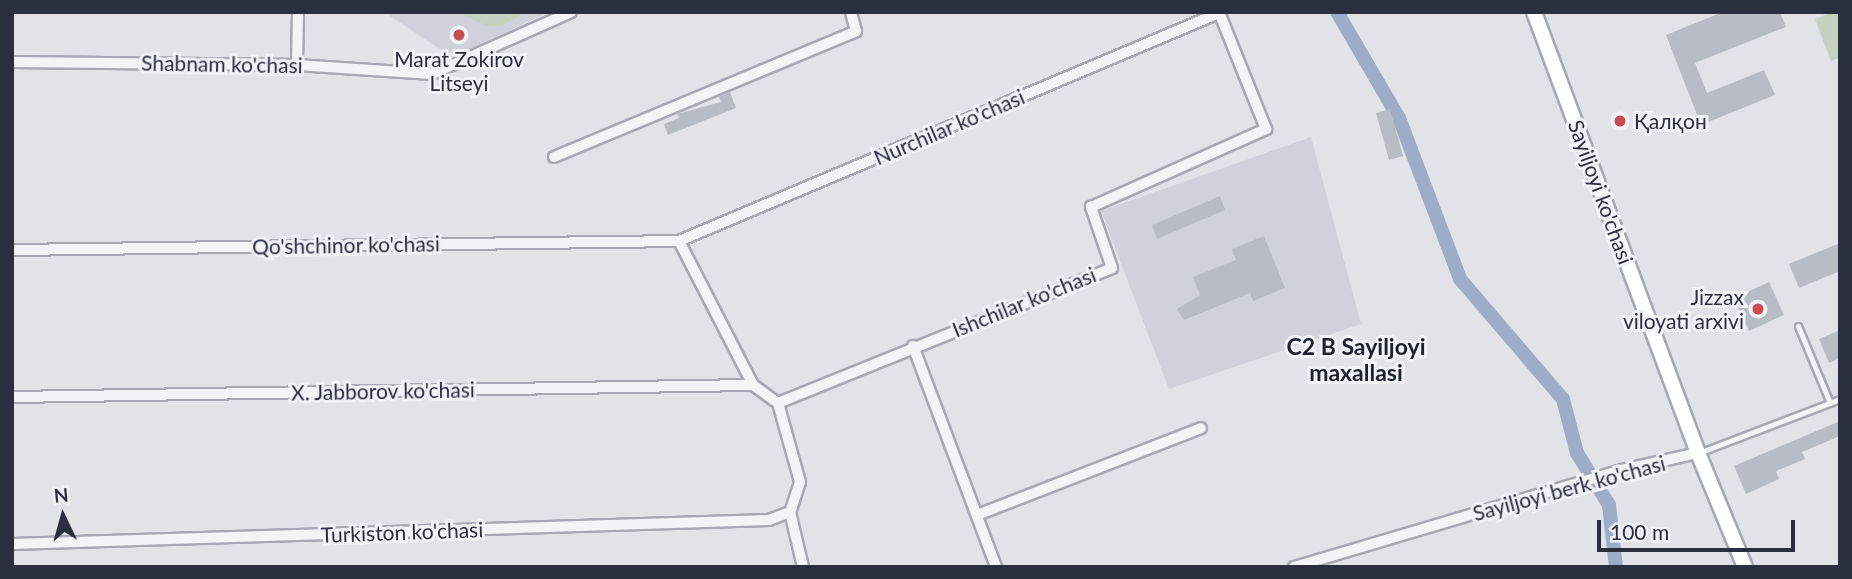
<!DOCTYPE html>
<meta charset="utf-8">
<style>
body{margin:0}
#map{position:relative;width:1852px;height:579px;overflow:hidden;background:#e1e3e9;font-family:Lato,sans-serif}
div>[style]{position:absolute}
[style*='--x']{left:calc(var(--x)*1px);top:calc(var(--y)*1px);width:calc(var(--w)*1px);rotate:calc(var(--a)*1deg)}
.built>*{inset:0;background:#cfd2db}
.green>*{inset:0;background:#c5d2c2}
.canal>*{height:14px;margin:-7px;padding:0 7px;transform-origin:7px;border-radius:7px;background:#9dadc7}
.building>*{inset:0;background:#b8bcc5}
.roads{filter:drop-shadow(2px 0 #a6a9b3) drop-shadow(-2px 0 #a6a9b3) drop-shadow(0 2px #a6a9b3) drop-shadow(0 -2px #a6a9b3)}
.service>*{height:5px;margin:-2.5px;padding:0 2.5px;transform-origin:2.5px;border-radius:2.5px;background:#f3f4f7}
.minor>*{height:10px;margin:-5px;padding:0 5px;transform-origin:5px;border-radius:5px;background:#f3f4f7}
.secondary>*{height:14px;margin:-7px;padding:0 7px;transform-origin:7px;border-radius:7px;background:#fff}
.dots>*{width:19px;height:19px;translate:-50% -50%;box-sizing:border-box;border:4px solid #f0f2f6;border-radius:50%}
span{translate:-50% -50%;white-space:nowrap;text-align:center;line-height:1.15;-webkit-text-stroke:6px #f0f2f6;paint-order:stroke}
.poi-label{font-size:21px;color:#2a2f40}
.left{translate:0 -50%;text-align:left}
.right{translate:-100% -50%;text-align:right}
.street-label{font-size:21px;color:#2a2f40}
.neighbourhood-label{font-size:23px;color:#1c2130;font-weight:700}
.frame{position:absolute;inset:0;border:14px solid #2a2f40;pointer-events:none}
.north{position:absolute;left:28px;top:481px;width:70px;height:70px;-webkit-text-stroke:5px #f0f2f6;paint-order:stroke;rotate:355deg;font-size:19px;font-weight:700;line-height:28px;text-align:center;color:#2a2f40}
.north::after{content:'';display:block;margin:auto;width:24px;height:32px;background:#2a2f40;clip-path:polygon(50% 0,100% 100%,50% 72%,0 100%)}
.scale{position:absolute;left:1597px;top:520px;width:198px;height:32px;box-sizing:border-box;border:4px solid #2a2f40;border-top:0;padding-left:9px;font-size:21px;line-height:24px;white-space:nowrap;color:#2a2f40;-webkit-text-stroke:5px #f0f2f6;paint-order:stroke}
</style>
<div id="map">
<div class="built">
<div style="clip-path:polygon(384px 12px,549px 12px,452px 57px)"></div>
<div style="clip-path:polygon(1311px 137px,1361px 324px,1169px 389px,1101px 211px)"></div>
</div>
<div class="green">
<div style="clip-path:polygon(458px 12px,526px 12px,503px 25px,487px 26px)"></div>
<div style="clip-path:polygon(1832px 12px,1840px 12px,1840px 58px,1831px 61px,1815px 19px)"></div>
</div>
<div class="canal">
<div style="--x:1337;--y:12;--w:123;--a:59.7"></div>
<div style="--x:1399;--y:118;--w:172;--a:69.2"></div>
<div style="--x:1460;--y:279;--w:158;--a:49.4"></div>
<div style="--x:1563;--y:399;--w:56;--a:75.5"></div>
<div style="--x:1577;--y:453;--w:61;--a:58.4"></div>
<div style="--x:1609;--y:505;--w:62;--a:83.6"></div>
</div>
<div class="building">
<div style="clip-path:polygon(1723px 12px,1780px 12px,1786px 27px,1695px 63px,1707px 93px,1764px 70px,1775px 95px,1701px 125px,1666px 35px)"></div>
<div style="clip-path:polygon(730px 92px,736px 108px,668px 135px,664px 124px,679px 118px,677px 114px,721px 102px,719px 97px)"></div>
<div style="clip-path:polygon(1390px 109px,1403px 156px,1389px 160px,1376px 113px)"></div>
<div style="clip-path:polygon(1220px 196px,1225px 210px,1157px 239px,1152px 225px)"></div>
<div style="clip-path:polygon(1264px 236px,1285px 288px,1253px 301px,1250px 293px,1184px 320px,1177px 309px,1200px 295px,1193px 277px,1236px 260px,1232px 249px)"></div>
<div style="clip-path:polygon(1840px 243px,1840px 271px,1799px 288px,1789px 264px)"></div>
<div style="clip-path:polygon(1769px 282px,1784px 315px,1749px 331px,1734px 298px)"></div>
<div style="clip-path:polygon(1840px 330px,1840px 358px,1829px 363px,1819px 339px)"></div>
<div style="clip-path:polygon(1840px 421px,1840px 436px,1802px 452px,1805px 459px,1776px 471px,1779px 479px,1746px 494px,1734px 466px)"></div>
</div>
<div class="roads">
<div class="service">
<div style="--x:1798;--y:326;--w:83;--a:67.4"></div>
<div style="--x:1701;--y:452;--w:149;--a:-20.9"></div>
</div>
<div class="minor">
<div style="--x:12;--y:62;--w:285;--a:0.6"></div>
<div style="--x:297;--y:65;--w:135;--a:3.8"></div>
<div style="--x:432;--y:74;--w:152;--a:-24"></div>
<div style="--x:297;--y:65;--w:53;--a:-88.9"></div>
<div style="--x:554;--y:157;--w:327;--a:-22.6"></div>
<div style="--x:856;--y:31;--w:20;--a:-105"></div>
<div style="--x:679;--y:241;--w:162;--a:62.8"></div>
<div style="--x:753;--y:385;--w:31;--a:36"></div>
<div style="--x:778;--y:403;--w:82;--a:74.4"></div>
<div style="--x:800;--y:482;--w:32;--a:108"></div>
<div style="--x:790;--y:512;--w:57;--a:76.7"></div>
<div style="--x:12;--y:250;--w:667;--a:-0.77"></div>
<div style="--x:679;--y:241;--w:586;--a:-22.89"></div>
<div style="--x:913;--y:346;--w:236;--a:69.4"></div>
<div style="--x:12;--y:397;--w:741;--a:-0.93"></div>
<div style="--x:778;--y:403;--w:360;--a:-22"></div>
<div style="--x:1112;--y:268;--w:65;--a:-109"></div>
<div style="--x:1091;--y:207;--w:192;--a:-24"></div>
<div style="--x:1266;--y:129;--w:126;--a:-111.9"></div>
<div style="--x:977;--y:515;--w:240;--a:-21.2"></div>
<div style="--x:12;--y:544;--w:757;--a:-1.82"></div>
<div style="--x:769;--y:520;--w:22;--a:-21"></div>
<div style="--x:1294;--y:567;--w:342;--a:-16.5"></div>
<div style="--x:1622;--y:470;--w:78;--a:-12.6"></div>
</div>
<div class="secondary">
<div style="--x:1534;--y:12;--w:471;--a:69.6"></div>
<div style="--x:1698;--y:453;--w:123;--a:67.6"></div>
</div>
</div>
<div class="dots">
<div style="left:459px;top:35px;background:#c84c51"></div>
<div style="left:1620px;top:121px;background:#c84c51"></div>
<div style="left:1758px;top:309px;background:#c84c51"></div>
</div>
<div class="poi-label">
<span style="left:459px;top:71px">Marat Zokirov<br>Litseyi</span>
<span class="left" style="left:1634px;top:121px">Қалқон</span>
<span class="right" style="left:1744px;top:309px">Jizzax<br>viloyati arxivi</span>
</div>
<div class="street-label">
<span style="left:222px;top:64px;rotate:1deg">Shabnam ko'chasi</span>
<span style="left:949px;top:127px;rotate:-23deg">Nurchilar ko'chasi</span>
<span style="left:1601px;top:192px;rotate:70deg">Sayiljoyi ko'chasi</span>
<span style="left:346px;top:245px;rotate:-1deg">Qo'shchinor ko'chasi</span>
<span style="left:1024px;top:302px;rotate:-22deg">Ishchilar ko'chasi</span>
<span style="left:383px;top:391px;rotate:-1deg">X. Jabborov ko'chasi</span>
<span style="left:1569px;top:488px;rotate:-15deg">Sayiljoyi berk ko'chasi</span>
<span style="left:402px;top:532px;rotate:-2deg">Turkiston ko'chasi</span>
</div>
<div class="neighbourhood-label">
<span style="left:1356px;top:359px">C2 B Sayiljoyi<br>maxallasi</span>
</div>
<div class="frame"></div>
<div class="north">N</div>
<div class="scale">100 m</div>
</div>
